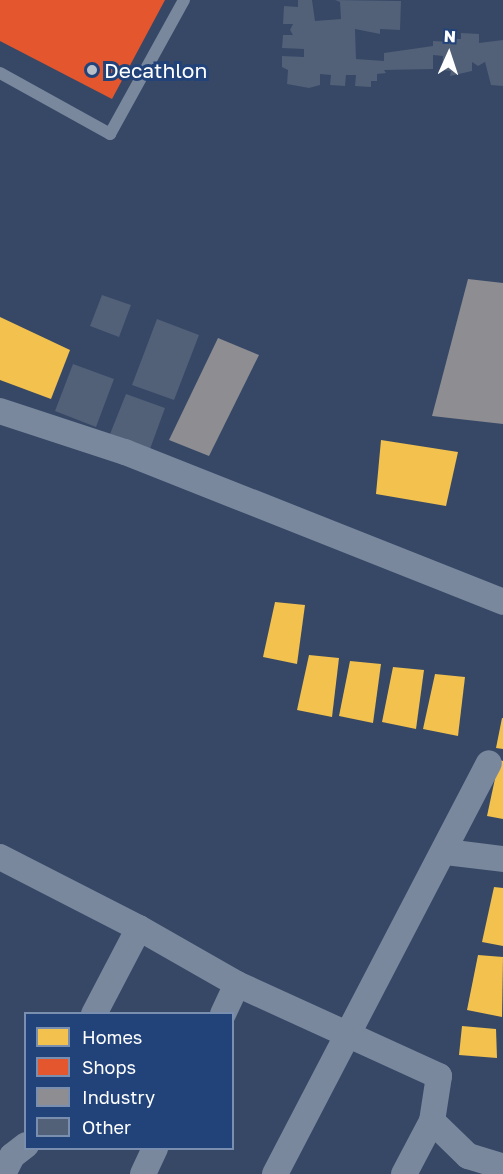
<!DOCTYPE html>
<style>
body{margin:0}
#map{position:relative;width:503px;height:1174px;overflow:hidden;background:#364866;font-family:"Golos Text",sans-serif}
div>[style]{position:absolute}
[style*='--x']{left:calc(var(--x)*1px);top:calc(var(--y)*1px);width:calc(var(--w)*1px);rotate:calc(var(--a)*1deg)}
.homes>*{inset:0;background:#f2c14e}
.shops>*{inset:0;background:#e4572e}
.industry>*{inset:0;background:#8d8d92}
.building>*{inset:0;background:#526078}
.lane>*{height:12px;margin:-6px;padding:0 6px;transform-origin:6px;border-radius:6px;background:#7a889d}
.street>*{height:26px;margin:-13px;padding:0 13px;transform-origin:13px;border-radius:13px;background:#7a889d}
.dots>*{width:16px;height:16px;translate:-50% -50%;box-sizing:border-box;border:3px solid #22437a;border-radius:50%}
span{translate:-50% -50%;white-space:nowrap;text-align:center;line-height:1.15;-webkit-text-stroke:6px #22437a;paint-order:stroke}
.poi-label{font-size:21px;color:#fff}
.left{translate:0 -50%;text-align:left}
.legend{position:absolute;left:24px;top:1012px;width:210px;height:138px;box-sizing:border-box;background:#22437a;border:2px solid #7a8eaf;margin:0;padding:8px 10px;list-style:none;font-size:18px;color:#fff}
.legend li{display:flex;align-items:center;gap:12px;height:30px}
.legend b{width:30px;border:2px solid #7a8eaf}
.north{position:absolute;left:419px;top:24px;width:60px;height:60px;-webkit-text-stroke:4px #22437a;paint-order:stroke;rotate:3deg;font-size:16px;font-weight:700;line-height:24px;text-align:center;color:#fff}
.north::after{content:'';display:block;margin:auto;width:21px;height:27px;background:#fff;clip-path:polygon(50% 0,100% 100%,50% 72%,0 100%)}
</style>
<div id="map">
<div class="homes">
<div style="clip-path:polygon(0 317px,70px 350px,51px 399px,0 380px)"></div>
<div style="clip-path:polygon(381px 440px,458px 452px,446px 506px,376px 494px)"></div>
<div style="clip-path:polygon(275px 602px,305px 605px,297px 664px,263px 657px)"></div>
<div style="clip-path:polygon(309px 655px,339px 658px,332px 717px,297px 710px)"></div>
<div style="clip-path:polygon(350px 661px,381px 664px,373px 723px,339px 716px)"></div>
<div style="clip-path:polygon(393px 667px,424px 670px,416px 729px,382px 722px)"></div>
<div style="clip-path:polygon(435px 674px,465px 677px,458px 736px,423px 729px)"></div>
<div style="clip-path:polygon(502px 718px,503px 718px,503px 749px,496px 748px)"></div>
<div style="clip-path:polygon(499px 760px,503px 761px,503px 819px,487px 816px)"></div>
<div style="clip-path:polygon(494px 887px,503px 888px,503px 946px,482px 942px)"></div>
<div style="clip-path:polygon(478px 955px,503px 957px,502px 1017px,467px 1010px)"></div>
<div style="clip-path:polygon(462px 1026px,496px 1029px,497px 1058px,459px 1055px)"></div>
</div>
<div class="shops">
<div style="clip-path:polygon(0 0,165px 0,112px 99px,0 41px)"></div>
</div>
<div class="industry">
<div style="clip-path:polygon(468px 279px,503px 283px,503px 424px,432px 416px)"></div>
<div style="clip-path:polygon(218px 338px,259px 355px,209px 456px,169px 440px)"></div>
</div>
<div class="building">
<div style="clip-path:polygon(298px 0,312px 0,315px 21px,341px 19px,340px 2px,335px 0,401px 1px,400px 30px,380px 29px,380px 34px,355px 29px,356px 59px,384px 61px,384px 53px,433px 46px,433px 41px,451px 42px,451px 39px,461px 39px,461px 33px,479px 34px,479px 43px,503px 40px,503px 86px,491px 85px,485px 62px,478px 66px,472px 62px,472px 71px,450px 76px,451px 71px,442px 70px,443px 56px,433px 55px,433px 69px,384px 70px,386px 73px,377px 74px,377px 81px,371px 81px,371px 87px,355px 86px,356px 75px,346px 75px,345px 86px,330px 85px,331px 75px,320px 74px,320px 85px,309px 88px,287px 84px,288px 70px,282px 67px,282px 56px,304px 57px,304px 49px,282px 48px,283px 35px,293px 35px,290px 30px,293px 24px,283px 24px,284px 6px,298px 7px)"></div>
<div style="clip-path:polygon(102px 295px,131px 305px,119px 337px,90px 326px)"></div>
<div style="clip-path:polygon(157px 319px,199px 335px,174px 400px,132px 385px)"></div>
<div style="clip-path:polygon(73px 364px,114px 379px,96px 427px,55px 411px)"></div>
<div style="clip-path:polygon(126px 394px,165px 408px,150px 449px,110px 434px)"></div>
</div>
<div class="lane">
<div style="--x:0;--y:73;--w:126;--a:29"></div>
<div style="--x:110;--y:134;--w:153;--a:-61.1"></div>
</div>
<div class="street">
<div style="--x:0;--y:411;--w:132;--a:18.2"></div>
<div style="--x:125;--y:452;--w:407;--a:21.6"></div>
<div style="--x:446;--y:852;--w:57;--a:7"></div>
<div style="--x:0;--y:857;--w:156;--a:27.1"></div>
<div style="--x:139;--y:928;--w:113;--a:29.7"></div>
<div style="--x:237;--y:984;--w:222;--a:24.5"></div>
<div style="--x:439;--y:1076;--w:46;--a:98.8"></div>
<div style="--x:432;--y:1121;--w:60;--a:117.8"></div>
<div style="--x:94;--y:1014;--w:97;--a:-62.4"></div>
<div style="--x:223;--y:1014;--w:33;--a:-65"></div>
<div style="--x:432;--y:1121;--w:50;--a:44.2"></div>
<div style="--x:468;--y:1156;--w:37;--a:17"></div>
<div style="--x:3;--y:1174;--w:20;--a:-63"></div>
<div style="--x:12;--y:1156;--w:18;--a:-38"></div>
<div style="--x:143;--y:1174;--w:29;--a:-65"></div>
<div style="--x:275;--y:1174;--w:463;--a:-62.5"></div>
</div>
<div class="dots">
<div style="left:92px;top:70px;background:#b9bfc9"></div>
</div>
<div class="poi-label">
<span class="left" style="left:104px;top:70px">Decathlon</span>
</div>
<ul class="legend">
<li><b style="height:16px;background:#f2c14e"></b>Homes</li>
<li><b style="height:16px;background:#e4572e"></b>Shops</li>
<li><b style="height:16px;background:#8d8d92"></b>Industry</li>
<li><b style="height:16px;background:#526078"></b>Other</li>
</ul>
<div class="north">N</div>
</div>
